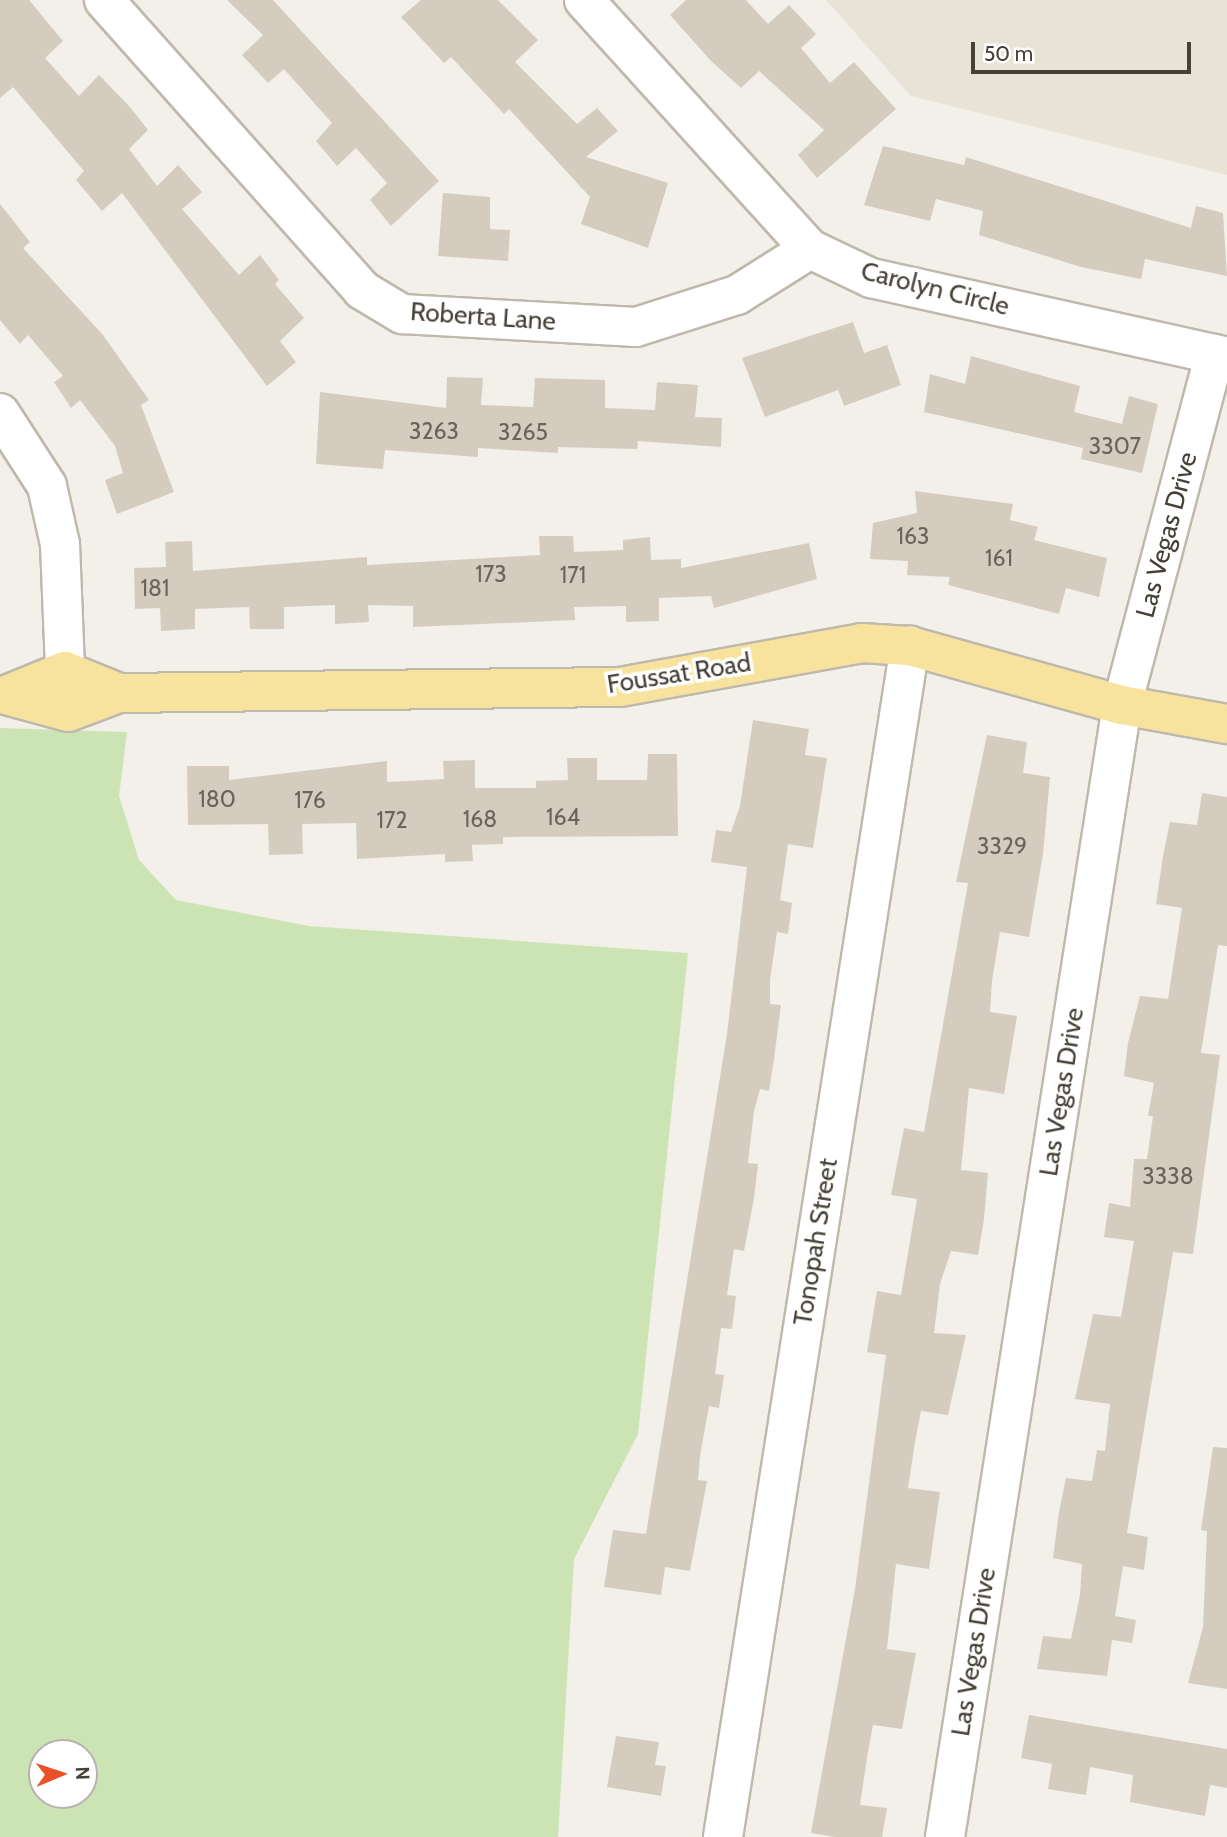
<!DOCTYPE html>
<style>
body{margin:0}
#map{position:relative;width:1227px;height:1837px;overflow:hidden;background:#f3f0e9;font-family:Cabin,sans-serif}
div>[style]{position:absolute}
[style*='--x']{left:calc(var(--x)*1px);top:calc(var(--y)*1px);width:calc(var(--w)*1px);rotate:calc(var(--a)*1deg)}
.residential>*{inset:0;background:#e7e3d7}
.green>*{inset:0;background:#cce4b4}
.building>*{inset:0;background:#d4cdbf}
.roads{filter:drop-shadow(2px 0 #beb9ac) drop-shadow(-2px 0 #beb9ac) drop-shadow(0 2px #beb9ac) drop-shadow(0 -2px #beb9ac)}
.minor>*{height:38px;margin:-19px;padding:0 19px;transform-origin:19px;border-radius:19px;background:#fff}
.major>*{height:38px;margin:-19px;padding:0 19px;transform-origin:19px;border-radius:19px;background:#f7e39e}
span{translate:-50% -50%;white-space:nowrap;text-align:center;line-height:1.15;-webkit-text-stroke:7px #fff;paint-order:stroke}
.number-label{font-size:23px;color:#6a645a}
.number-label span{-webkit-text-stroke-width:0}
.street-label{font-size:26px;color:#464138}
.north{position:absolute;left:28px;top:1739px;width:70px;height:70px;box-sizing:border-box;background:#fff;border:2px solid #b5b3af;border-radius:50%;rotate:88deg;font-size:19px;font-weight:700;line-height:28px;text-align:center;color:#464138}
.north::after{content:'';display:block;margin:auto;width:24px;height:32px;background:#eb5028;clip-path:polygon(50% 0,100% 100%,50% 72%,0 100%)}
.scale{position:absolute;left:971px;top:42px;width:220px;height:32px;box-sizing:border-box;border:4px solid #464138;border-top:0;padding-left:9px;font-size:21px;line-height:24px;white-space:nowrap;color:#464138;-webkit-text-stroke:5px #fff;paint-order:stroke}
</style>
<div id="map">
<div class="residential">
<div style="clip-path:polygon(826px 0,1227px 0,1227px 175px,911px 96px)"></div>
</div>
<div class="green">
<div style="clip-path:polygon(evenodd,0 728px,127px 732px,119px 796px,139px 860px,176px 900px,309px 926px,688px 953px,638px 1434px,574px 1559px,558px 1837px,0 1837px,0 728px,42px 1753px,84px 1753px,84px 1795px,42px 1795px,42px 1753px)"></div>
</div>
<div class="building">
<div style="clip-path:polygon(0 0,29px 0,63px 41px,45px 58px,79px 96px,99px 75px,130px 107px,148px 130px,129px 149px,157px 186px,178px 165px,202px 192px,182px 209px,239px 275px,260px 255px,279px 280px,275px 284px,304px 318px,280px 341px,296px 362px,267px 386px,122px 193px,102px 211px,76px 180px,84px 171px,13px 87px,0 98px)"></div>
<div style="clip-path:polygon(227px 0,273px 0,439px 181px,391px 226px,370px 200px,387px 183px,356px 148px,337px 166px,316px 141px,332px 123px,284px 69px,268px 83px,242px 55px,263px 35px)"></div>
<div style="clip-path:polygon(421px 0,498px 0,538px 40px,515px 62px,577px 124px,597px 108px,618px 131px,586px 157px,668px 183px,648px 248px,581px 224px,590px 197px,509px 109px,504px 114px,451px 57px,444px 63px,401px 17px)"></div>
<div style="clip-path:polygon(686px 0,746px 0,768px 24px,789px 5px,816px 34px,801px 48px,830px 83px,854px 62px,896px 109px,817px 178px,798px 155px,824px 130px,759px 71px,741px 88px,711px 61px,670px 15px)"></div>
<div style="clip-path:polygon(883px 146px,964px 165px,966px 157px,1191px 228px,1196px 206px,1223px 213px,1227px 276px,1145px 259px,1141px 279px,1081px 267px,979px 235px,983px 211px,936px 199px,930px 221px,864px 205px)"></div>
<div style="clip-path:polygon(443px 193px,490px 197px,490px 229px,510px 230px,508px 261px,438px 256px)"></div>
<div style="clip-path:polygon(0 204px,30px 242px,23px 248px,103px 335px,149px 400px,141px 405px,174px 492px,117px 514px,105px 480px,123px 473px,115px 446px,80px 400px,71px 408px,54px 382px,63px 376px,28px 335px,20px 344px,0 320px)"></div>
<div style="clip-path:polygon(853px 322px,864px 353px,887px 345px,901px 385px,844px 406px,838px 390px,765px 417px,742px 358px)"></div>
<div style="clip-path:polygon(971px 356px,1080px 386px,1074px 412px,1122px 424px,1129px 396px,1158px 404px,1142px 473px,1081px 459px,1083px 448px,924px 412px,930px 374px,965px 384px)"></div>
<div style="clip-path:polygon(447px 377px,483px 378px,481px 405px,533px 407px,535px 378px,605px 380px,605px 408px,655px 410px,657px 382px,698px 385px,695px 417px,722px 418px,721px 447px,638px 441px,637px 449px,558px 447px,558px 453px,478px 448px,478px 457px,385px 450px,383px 469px,316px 464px,320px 392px,446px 408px)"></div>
<div style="clip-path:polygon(915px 491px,1013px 504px,1010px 520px,1038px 527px,1034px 540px,1107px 558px,1099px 597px,1066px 588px,1059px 614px,948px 585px,950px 577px,907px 575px,908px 561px,870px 559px,873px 523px,917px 513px)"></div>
<div style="clip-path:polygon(539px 536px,573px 536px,574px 552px,623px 550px,623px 540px,650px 537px,651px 560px,681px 559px,681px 568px,809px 543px,817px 579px,714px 608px,711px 596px,659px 598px,659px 621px,626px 622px,626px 606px,574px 607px,575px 620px,413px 627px,413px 606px,368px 605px,369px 622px,335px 624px,335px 605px,284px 607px,284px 629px,250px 629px,249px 607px,195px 609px,195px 629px,161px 631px,160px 608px,135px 609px,134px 568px,166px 567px,165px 542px,192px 541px,193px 571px,367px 557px,367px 565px,540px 555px)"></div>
<div style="clip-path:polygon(753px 720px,809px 729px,805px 755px,827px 758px,813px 848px,788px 844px,780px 900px,792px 903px,788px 934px,777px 932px,770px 980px,770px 1004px,781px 1005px,774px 1059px,769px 1091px,760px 1089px,754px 1111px,748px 1163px,758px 1164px,754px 1198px,744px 1251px,734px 1249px,727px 1295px,736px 1296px,732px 1329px,721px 1328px,715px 1374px,724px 1375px,719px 1408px,709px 1406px,700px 1456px,698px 1480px,707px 1481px,690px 1571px,665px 1567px,661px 1595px,604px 1587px,613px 1530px,646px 1534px,727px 1034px,747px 867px,711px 862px,716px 830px,731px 832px,740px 806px)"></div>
<div style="clip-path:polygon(987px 735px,1027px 742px,1023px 773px,1050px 777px,1043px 854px,1029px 937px,1000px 932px,992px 981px,990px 1012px,1017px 1016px,1004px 1094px,969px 1088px,961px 1170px,988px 1173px,984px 1219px,978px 1255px,951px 1251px,940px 1284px,934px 1333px,966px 1335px,948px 1415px,921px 1411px,915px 1442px,908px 1488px,940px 1492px,929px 1569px,896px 1564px,887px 1649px,916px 1653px,902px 1729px,873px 1725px,867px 1758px,860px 1805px,887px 1808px,882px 1837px,835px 1837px,811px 1833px,855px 1589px,886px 1355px,867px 1352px,877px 1291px,901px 1295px,917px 1199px,891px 1195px,904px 1128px,924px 1132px,968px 883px,956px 882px)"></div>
<div style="clip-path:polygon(648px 754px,677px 754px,678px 836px,503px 837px,503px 844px,472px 845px,473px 861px,445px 862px,445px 854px,357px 859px,356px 823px,302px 824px,303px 854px,269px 855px,268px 824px,188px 825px,187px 766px,229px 766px,229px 780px,387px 761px,387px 782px,444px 779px,443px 761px,475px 760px,475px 788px,536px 788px,536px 781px,568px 780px,567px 758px,597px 758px,597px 780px,647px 780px)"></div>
<div style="clip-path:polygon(1202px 793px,1227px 797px,1227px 946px,1218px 945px,1201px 1053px,1220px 1055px,1193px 1254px,1173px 1252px,1127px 1533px,1148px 1537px,1144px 1570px,1123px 1566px,1115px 1616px,1136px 1620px,1132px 1643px,1112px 1640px,1107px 1676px,1037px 1669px,1043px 1636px,1071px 1639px,1080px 1595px,1082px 1564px,1053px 1558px,1059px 1512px,1066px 1478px,1092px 1481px,1097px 1450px,1105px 1451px,1110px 1404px,1075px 1399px,1093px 1314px,1121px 1317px,1134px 1241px,1104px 1237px,1109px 1203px,1130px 1207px,1134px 1159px,1147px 1159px,1153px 1116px,1148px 1116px,1154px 1083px,1124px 1076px,1128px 1043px,1140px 996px,1168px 999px,1182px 908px,1156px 904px,1163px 856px,1170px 822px,1197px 825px)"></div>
<div style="clip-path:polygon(1213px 1447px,1227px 1448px,1227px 1689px,1188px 1683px,1203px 1627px,1207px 1531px,1201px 1530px)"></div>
<div style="clip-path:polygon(1029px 1715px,1227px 1749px,1227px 1788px,1210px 1785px,1205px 1816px,1130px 1802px,1133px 1775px,1090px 1767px,1086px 1795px,1048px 1789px,1052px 1764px,1021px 1758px)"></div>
<div style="clip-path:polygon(616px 1736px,659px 1742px,655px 1765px,666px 1766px,661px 1796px,607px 1787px)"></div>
</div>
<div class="roads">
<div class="minor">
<div style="--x:104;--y:0;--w:388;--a:48.3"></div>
<div style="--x:362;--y:290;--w:47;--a:31"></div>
<div style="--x:402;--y:314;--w:234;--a:3.2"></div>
<div style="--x:636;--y:327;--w:106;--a:-17.6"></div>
<div style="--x:737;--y:295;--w:86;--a:-32.2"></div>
<div style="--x:584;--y:0;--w:336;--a:47.8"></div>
<div style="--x:810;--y:249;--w:68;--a:25.4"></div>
<div style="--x:871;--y:278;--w:365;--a:12.5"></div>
<div style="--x:0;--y:413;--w:87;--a:57.2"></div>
<div style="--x:47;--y:486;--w:59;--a:77.4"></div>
<div style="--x:60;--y:544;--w:127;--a:87.7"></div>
<div style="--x:723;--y:1837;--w:1206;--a:-81.08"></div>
<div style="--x:945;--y:1837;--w:1146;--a:-81.11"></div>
<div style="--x:1122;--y:705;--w:363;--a:-75.2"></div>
</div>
<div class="major">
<div style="--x:65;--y:671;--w:58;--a:22.2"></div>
<div style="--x:119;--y:693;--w:54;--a:159.6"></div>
<div style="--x:68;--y:712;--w:64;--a:-164.7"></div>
<div style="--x:6;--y:695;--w:64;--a:-22.1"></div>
<div style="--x:119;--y:693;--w:501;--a:-0.69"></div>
<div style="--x:620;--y:687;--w:245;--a:-10.3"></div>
<div style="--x:861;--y:643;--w:49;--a:3.5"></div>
<div style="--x:910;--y:646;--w:220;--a:15.6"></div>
<div style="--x:1122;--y:705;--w:107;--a:10.3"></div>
</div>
</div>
<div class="number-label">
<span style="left:434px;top:431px">3263</span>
<span style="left:523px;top:432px">3265</span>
<span style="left:1115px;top:446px">3307</span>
<span style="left:913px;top:536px">163</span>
<span style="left:999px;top:558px">161</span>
<span style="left:491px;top:574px">173</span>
<span style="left:573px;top:575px">171</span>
<span style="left:155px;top:588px">181</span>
<span style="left:217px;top:799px">180</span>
<span style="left:310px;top:800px">176</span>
<span style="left:563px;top:817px">164</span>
<span style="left:480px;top:819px">168</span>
<span style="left:392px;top:820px">172</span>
<span style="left:1002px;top:846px">3329</span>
<span style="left:1168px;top:1176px">3338</span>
</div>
<div class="street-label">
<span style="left:935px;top:289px;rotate:14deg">Carolyn Circle</span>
<span style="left:483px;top:317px;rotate:4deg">Roberta Lane</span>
<span style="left:1167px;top:535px;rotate:-75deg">Las Vegas Drive</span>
<span style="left:679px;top:674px;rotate:-9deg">Foussat Road</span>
<span style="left:1062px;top:1092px;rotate:-81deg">Las Vegas Drive</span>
<span style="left:816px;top:1242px;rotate:-81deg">Tonopah Street</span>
<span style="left:974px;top:1652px;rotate:-81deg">Las Vegas Drive</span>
</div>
<div class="north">N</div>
<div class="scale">50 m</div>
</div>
